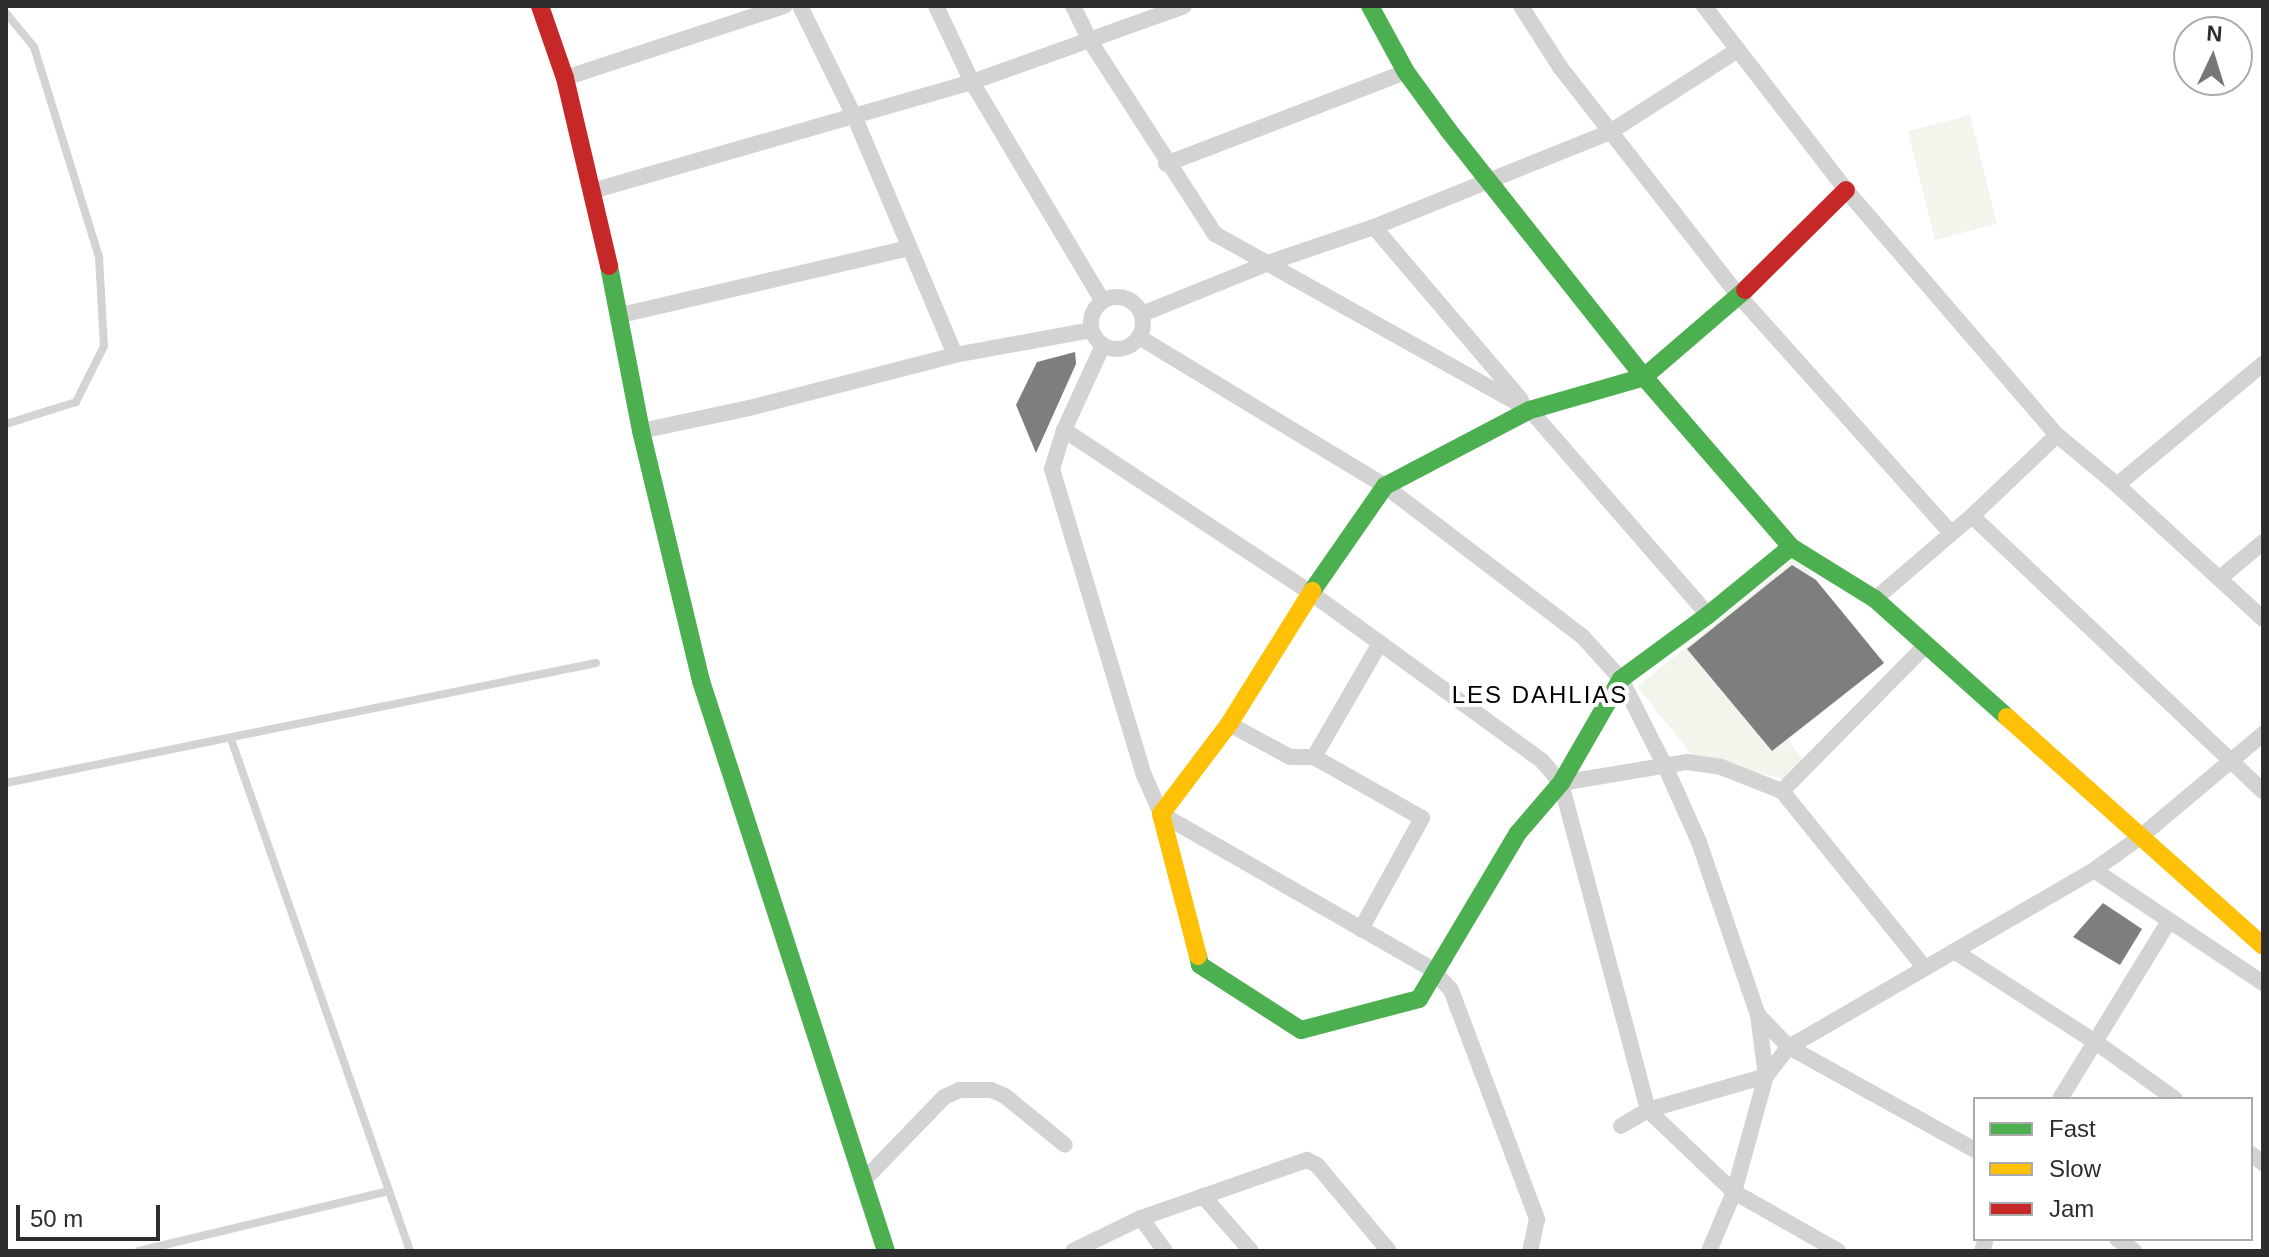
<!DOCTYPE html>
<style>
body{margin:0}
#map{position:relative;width:2269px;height:1257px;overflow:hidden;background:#fff;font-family:Arial,sans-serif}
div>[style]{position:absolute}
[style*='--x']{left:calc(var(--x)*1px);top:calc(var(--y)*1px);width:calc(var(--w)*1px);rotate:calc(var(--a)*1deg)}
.green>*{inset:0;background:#f1f5eb}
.building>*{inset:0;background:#7e7e7e}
.lane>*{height:8px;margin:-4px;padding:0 4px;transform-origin:4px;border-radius:4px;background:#d3d3d3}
.street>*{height:16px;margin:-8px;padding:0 8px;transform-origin:8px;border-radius:8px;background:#d3d3d3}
.street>.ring{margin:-8px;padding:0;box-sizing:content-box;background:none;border:16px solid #d3d3d3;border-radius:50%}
.fast>*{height:18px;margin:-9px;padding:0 9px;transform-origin:9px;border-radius:9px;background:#4caf50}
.slow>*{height:18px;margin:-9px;padding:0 9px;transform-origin:9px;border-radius:9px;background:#ffc107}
.jam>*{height:18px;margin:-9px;padding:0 9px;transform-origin:9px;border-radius:9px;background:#c62828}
span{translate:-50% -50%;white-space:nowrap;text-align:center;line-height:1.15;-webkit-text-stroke:8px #fff;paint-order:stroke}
.neighbourhood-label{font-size:24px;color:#000;letter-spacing:2px}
.frame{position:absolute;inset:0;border:8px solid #2e2e2e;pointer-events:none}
.legend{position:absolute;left:1973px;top:1097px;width:280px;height:144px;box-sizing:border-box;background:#fff;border:2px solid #ababab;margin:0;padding:10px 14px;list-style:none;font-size:24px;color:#2e2e2e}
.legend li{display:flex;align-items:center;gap:16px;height:40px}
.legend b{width:40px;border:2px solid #ababab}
.north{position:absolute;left:2173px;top:16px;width:80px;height:80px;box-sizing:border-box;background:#fff;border:2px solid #ababab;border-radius:50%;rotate:4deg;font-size:22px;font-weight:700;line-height:32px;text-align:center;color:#2e2e2e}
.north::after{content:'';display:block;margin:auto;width:28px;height:36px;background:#777;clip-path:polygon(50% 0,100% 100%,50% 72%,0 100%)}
.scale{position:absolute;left:16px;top:1205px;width:144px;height:36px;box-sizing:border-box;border:4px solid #2e2e2e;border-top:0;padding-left:10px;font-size:24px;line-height:28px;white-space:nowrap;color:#2e2e2e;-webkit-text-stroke:6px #fff;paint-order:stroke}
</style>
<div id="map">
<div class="green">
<div style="clip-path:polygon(1970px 115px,1997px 224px,1935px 240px,1908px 131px)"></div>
<div style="clip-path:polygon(1797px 557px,1884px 663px,1788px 740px,1805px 762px,1784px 779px,1695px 758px,1637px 687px)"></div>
</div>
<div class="building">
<div style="clip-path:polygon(1075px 352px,1076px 364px,1036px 453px,1016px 405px,1037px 362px)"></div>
<div style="clip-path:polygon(1792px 565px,1816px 580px,1884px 663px,1772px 751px,1687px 649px)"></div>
<div style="clip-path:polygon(2103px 903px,2142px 929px,2120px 965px,2073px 937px)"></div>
</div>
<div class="lane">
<div style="--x:6;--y:13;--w:44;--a:50.5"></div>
<div style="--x:34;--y:47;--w:220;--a:72.8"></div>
<div style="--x:99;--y:257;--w:89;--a:86.8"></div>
<div style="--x:104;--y:346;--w:63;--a:116.6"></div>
<div style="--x:76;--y:402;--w:73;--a:162.6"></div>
<div style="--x:231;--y:739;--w:542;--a:70.73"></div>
<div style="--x:6;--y:783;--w:602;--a:-11.5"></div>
<div style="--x:139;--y:1251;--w:257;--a:-13.5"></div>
</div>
<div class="street">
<div style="--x:800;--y:6;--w:125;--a:63.8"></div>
<div style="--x:855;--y:118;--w:257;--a:67.1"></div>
<div style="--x:936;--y:6;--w:84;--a:64.7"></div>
<div style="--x:972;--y:82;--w:254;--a:59.2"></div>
<div style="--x:1073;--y:6;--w:39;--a:64"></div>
<div style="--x:1090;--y:41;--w:230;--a:57.1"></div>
<div style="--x:1215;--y:234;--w:361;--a:29.2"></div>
<div style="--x:1530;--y:410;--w:271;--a:49"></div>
<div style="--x:1521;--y:6;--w:72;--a:57.4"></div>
<div style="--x:1560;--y:67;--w:291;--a:52"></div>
<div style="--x:1739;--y:296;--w:317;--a:48.2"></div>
<div style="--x:1704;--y:6;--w:232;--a:52.3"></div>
<div style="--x:1846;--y:190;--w:323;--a:49.3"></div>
<div style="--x:2057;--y:435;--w:78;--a:39.8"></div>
<div style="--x:2117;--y:485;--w:190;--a:-39.7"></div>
<div style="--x:565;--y:78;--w:231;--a:-18.2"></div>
<div style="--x:1166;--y:164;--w:257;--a:-21"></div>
<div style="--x:592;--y:191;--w:395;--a:-16"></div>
<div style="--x:972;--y:82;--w:225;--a:-19.7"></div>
<div style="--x:1374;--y:227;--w:227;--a:49.6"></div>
<div class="ring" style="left:1091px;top:297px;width:36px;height:36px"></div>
<div style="--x:1142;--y:314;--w:136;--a:-22"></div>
<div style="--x:1268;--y:263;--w:112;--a:-18.8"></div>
<div style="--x:1374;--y:227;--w:254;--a:-21.9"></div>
<div style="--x:1610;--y:132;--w:150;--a:-32.7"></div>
<div style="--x:621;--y:315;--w:295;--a:-13.1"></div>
<div style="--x:1139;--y:337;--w:288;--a:31.2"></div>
<div style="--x:1385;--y:486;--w:248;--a:37.3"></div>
<div style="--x:1582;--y:636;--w:58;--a:47.8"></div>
<div style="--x:1621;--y:679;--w:97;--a:63.2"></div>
<div style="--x:1665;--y:766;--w:83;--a:65.9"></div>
<div style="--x:1699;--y:842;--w:183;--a:71.2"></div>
<div style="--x:1758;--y:1015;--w:45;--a:45.9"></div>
<div style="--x:1789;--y:1047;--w:213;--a:29"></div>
<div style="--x:1103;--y:345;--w:94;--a:114.6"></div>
<div style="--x:1064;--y:430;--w:41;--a:107.1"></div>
<div style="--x:1052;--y:469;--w:320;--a:73.3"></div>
<div style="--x:1144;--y:775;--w:43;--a:66.4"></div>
<div style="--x:1161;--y:814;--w:314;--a:29.8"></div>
<div style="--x:1433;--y:970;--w:27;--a:48"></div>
<div style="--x:1451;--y:990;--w:245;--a:69.4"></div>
<div style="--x:1537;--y:1219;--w:33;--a:102"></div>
<div style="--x:1064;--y:430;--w:296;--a:33.4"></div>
<div style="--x:1311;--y:593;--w:286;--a:36"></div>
<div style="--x:1542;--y:761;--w:29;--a:49"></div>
<div style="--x:641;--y:431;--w:110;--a:-12"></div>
<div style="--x:749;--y:408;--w:213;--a:-14.4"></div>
<div style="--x:955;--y:355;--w:138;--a:-10.4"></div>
<div style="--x:2117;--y:485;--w:198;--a:42.5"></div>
<div style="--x:1972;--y:516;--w:400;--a:43.4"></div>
<div style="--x:2220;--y:578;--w:56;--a:-39.9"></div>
<div style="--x:1875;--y:599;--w:128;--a:-40.6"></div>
<div style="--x:1972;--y:516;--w:117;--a:-43.6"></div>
<div style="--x:1229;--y:724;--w:69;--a:28.4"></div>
<div style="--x:1290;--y:757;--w:24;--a:0"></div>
<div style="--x:1314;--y:757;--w:124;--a:29.5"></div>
<div style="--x:1422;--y:818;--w:127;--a:118.8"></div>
<div style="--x:1314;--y:757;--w:132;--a:-59.9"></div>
<div style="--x:1782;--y:791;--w:205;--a:-45.4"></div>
<div style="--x:2094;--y:870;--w:203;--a:33.8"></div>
<div style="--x:1954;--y:951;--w:170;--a:32.8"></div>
<div style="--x:2097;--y:1043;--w:96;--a:35.7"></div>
<div style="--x:2060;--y:1099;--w:209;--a:-58.5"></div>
<div style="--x:1621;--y:1126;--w:31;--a:-31"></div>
<div style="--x:1648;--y:1110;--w:123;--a:-16.1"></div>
<div style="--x:1766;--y:1076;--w:37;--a:-52"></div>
<div style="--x:1789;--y:1047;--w:353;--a:-30.1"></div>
<div style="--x:2094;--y:870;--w:55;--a:-35.4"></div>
<div style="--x:2139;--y:838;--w:162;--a:-40"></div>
<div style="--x:2251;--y:1154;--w:15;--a:37"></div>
<div style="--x:863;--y:1181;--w:117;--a:-46"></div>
<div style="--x:944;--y:1097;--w:17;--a:-24"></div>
<div style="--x:960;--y:1090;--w:31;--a:0"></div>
<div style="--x:991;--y:1090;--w:15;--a:23"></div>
<div style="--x:1005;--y:1096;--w:77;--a:39.2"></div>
<div style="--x:1203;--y:1196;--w:73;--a:48.9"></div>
<div style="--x:1141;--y:1218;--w:41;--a:54"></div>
<div style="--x:2117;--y:1239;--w:21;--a:35"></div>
<div style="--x:1073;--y:1251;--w:76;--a:-25.9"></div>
<div style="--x:1141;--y:1218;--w:176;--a:-19.3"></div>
<div style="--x:1307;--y:1160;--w:11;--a:27"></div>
<div style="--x:1317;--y:1165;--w:112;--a:50.1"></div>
<div style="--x:1709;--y:1251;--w:64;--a:-67"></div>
<div style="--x:1734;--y:1192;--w:120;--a:-74.6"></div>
<div style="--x:1766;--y:1076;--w:62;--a:-97.5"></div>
<div style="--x:1838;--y:1251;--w:120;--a:-150.4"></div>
<div style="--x:1734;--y:1192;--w:119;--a:-136.4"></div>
<div style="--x:1648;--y:1110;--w:338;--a:-104.9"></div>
<div style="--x:1561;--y:783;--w:128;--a:-9.5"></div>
<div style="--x:1687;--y:762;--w:34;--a:8"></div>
<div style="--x:1721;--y:767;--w:66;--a:21.5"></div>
<div style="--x:1782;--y:791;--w:226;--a:51.1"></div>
<div style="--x:1982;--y:1251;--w:13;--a:-72"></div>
</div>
<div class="fast">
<div style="--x:1370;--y:6;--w:75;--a:61.4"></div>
<div style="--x:1406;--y:72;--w:73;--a:53.9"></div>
<div style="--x:1449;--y:131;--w:314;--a:51.6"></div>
<div style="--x:1644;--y:377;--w:225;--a:49.1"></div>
<div style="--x:1791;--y:547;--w:99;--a:31.8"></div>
<div style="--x:1875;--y:599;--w:177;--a:41.8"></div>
<div style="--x:609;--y:266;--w:168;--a:79"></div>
<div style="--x:641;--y:431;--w:257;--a:76.5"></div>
<div style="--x:701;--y:681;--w:599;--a:72.02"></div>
<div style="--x:1312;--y:591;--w:128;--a:-55.2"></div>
<div style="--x:1385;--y:486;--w:164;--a:-27.7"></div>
<div style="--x:1530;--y:410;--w:119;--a:-16.1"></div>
<div style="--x:1644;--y:377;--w:133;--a:-40.7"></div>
<div style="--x:1198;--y:956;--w:9;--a:77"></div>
<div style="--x:1200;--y:965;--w:120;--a:32.8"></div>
<div style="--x:1301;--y:1030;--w:122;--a:-14.7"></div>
<div style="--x:1419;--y:999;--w:193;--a:-59.2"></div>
<div style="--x:1518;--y:833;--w:66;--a:-49.3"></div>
<div style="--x:1561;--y:783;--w:120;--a:-60"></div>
<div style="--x:1621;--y:679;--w:108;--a:-36.3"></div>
<div style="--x:1708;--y:615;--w:107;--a:-39.3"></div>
</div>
<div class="slow">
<div style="--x:2007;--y:717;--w:343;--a:41.8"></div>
<div style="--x:1198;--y:956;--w:147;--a:-104.6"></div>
<div style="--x:1161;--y:814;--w:113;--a:-52.9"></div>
<div style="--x:1229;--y:724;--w:157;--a:-58"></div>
</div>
<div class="jam">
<div style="--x:540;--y:6;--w:76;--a:70.9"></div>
<div style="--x:565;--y:78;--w:193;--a:76.8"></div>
<div style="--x:1745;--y:290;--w:142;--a:-44.7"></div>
</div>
<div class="neighbourhood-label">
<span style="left:1540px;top:695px">LES DAHLIAS</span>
</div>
<div class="frame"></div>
<ul class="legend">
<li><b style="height:10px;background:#4caf50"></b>Fast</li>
<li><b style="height:10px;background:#ffc107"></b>Slow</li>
<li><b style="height:10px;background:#c62828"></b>Jam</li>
</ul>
<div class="north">N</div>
<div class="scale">50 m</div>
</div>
